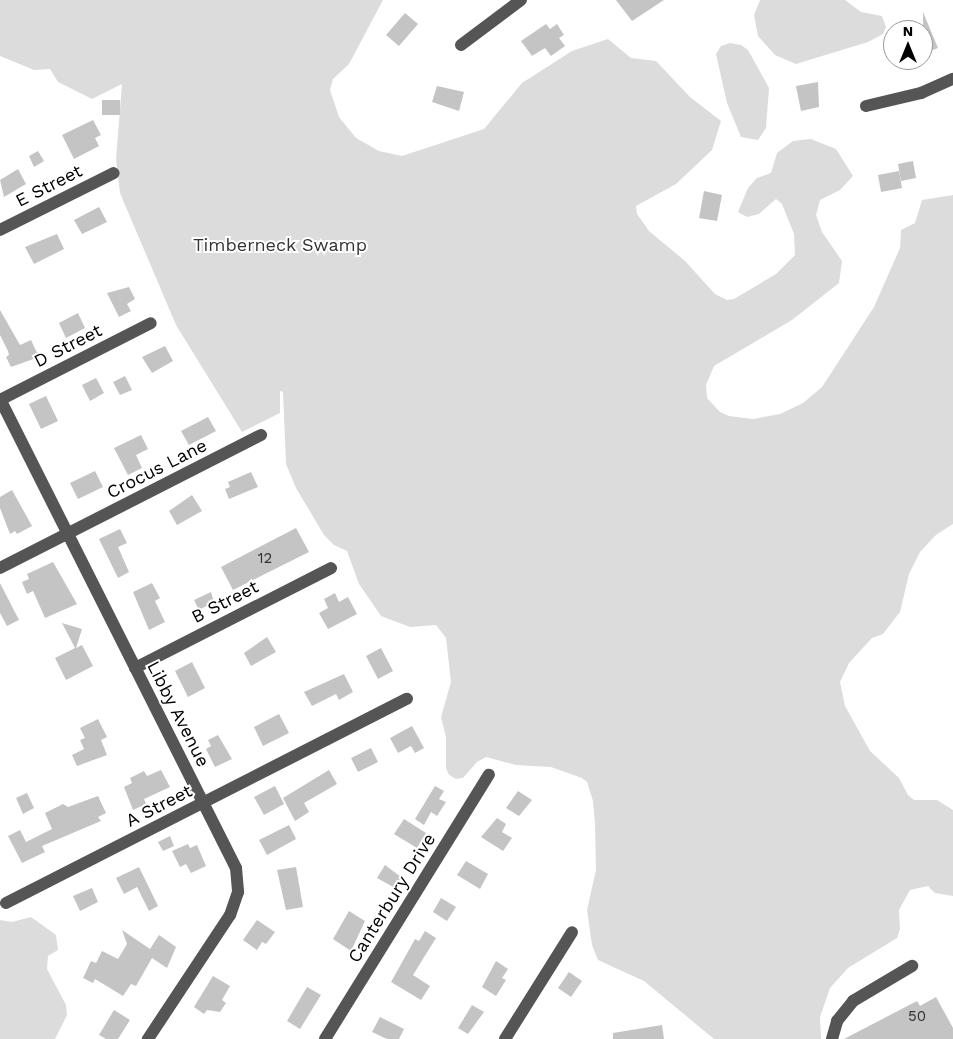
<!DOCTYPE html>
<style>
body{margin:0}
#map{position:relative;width:953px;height:1039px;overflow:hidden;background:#fff;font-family:"Work Sans",sans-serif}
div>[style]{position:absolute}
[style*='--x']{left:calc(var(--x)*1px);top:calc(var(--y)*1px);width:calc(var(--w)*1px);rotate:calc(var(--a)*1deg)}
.green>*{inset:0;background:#dcdcdc}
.building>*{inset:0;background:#c4c4c4}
.minor>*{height:12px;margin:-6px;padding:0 6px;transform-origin:6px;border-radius:6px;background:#555}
span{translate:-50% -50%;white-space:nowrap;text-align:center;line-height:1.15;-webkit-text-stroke:4px #fff;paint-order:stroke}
.number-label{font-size:15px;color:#313131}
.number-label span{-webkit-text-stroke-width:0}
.street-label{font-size:18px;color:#000}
.park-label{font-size:18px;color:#333}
.north{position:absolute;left:883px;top:20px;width:50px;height:50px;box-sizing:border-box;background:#fff;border:1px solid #999;border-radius:50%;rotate:0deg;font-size:14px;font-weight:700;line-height:20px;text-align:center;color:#000}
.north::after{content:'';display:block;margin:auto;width:18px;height:22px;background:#000;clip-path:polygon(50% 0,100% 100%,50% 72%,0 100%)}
</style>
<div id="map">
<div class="green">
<div style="clip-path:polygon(0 0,383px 0,349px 64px,333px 79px,330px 90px,339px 117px,356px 138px,379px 151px,402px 156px,484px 129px,522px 83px,572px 51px,608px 39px,631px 58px,656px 61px,690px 97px,721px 121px,712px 150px,676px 184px,636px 206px,637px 214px,649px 231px,685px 261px,715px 294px,727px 300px,734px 299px,776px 274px,795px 255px,794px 234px,782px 204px,776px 199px,759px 214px,747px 217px,738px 212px,748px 188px,757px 178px,771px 173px,777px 153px,793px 141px,811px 139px,836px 149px,853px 176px,840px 190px,820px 200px,816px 215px,822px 232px,842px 261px,839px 283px,792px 320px,714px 366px,706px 385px,707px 398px,720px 412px,729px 416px,753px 419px,780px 414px,803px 403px,822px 387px,874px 307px,900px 248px,901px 230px,915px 223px,922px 200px,953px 195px,953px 524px,936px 535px,920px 552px,909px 574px,900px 612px,883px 634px,872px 638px,849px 663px,840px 682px,845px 706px,870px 751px,899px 778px,908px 795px,914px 800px,937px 800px,953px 810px,953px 896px,935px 893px,928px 886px,910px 890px,899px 910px,900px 929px,897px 938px,848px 968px,830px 988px,820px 1017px,821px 1039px,714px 1039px,644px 981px,598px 960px,592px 945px,587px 910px,596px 870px,595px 824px,593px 801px,587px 782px,582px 778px,551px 767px,516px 765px,486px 757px,477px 762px,463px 778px,456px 779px,449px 775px,446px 768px,446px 737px,441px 717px,451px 682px,446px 638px,436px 625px,410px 627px,381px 616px,359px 584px,347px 551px,334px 545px,324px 535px,296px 488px,286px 464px,283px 392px,280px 391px,280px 413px,242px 432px,176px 325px,120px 193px,116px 159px,122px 84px,92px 99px,58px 82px,50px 69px,34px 70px,0 56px)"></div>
<div style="clip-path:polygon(760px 0,845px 0,861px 12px,882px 16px,886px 27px,883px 34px,868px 42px,796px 64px,775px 55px,758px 36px,754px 15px)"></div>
<div style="clip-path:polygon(730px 43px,741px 45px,748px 50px,769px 88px,766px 128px,758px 140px,741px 137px,727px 103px,716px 54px,721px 46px)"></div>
<div style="clip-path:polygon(31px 917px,56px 935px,58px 950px,48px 956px,47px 969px,66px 1005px,67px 1015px,55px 1039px,0 1039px,0 920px,12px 922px)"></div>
</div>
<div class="building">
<div style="clip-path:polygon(616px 0,664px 0,632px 21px)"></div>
<div style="clip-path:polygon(923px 12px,938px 48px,923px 54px)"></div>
<div style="clip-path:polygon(405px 13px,418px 24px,399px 46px,386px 35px)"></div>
<div style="clip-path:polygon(546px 24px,550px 29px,557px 24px,564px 35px,559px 38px,565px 46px,551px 56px,545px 48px,532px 56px,521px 41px)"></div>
<div style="clip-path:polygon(818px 82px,819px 107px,801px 111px,796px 86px)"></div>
<div style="clip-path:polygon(437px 86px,464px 92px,459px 111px,432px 102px)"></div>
<div style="clip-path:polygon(102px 100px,120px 100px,120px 115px,102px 115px)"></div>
<div style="clip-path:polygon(93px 120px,101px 135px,95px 138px,99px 146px,74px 159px,62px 135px)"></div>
<div style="clip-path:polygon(38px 151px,44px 161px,34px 167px,29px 156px)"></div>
<div style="clip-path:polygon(913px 161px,916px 178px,901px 181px,898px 164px)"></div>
<div style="clip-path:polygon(18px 169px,26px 184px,4px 197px,0 180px)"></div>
<div style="clip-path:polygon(899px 171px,902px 188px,881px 192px,878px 175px)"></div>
<div style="clip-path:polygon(704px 191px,722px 195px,717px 221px,699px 218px)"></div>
<div style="clip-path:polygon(99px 207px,107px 222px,82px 234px,74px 220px)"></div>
<div style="clip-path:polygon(57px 234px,64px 249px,34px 264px,25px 247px)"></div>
<div style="clip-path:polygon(129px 287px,135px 299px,127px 304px,131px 311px,119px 317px,107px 293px)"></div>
<div style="clip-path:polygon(0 310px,20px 345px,31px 340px,39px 357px,11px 367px,6px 357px,9px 355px,8px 351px,0 335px)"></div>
<div style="clip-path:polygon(78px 313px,85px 328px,66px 338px,59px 323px)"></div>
<div style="clip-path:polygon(165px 346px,173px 361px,152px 373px,142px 357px)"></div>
<div style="clip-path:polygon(125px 376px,132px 390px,120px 395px,113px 382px)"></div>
<div style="clip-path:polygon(96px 378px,104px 393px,90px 401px,82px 385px)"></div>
<div style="clip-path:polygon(46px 396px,58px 421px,41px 429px,29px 404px)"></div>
<div style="clip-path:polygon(208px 417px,216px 431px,189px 445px,181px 431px)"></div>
<div style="clip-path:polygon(141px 435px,148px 449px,136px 455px,142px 468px,128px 475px,114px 448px)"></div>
<div style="clip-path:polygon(95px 471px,103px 487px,78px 499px,70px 483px)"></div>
<div style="clip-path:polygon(251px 472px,258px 487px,229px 499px,225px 489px,230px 487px,228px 482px)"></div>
<div style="clip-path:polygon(12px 490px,32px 526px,17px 534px,15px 531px,10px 534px,0 508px,0 497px)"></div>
<div style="clip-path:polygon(192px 495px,202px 511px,177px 525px,169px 511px)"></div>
<div style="clip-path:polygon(296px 528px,309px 552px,233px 590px,221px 567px)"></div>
<div style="clip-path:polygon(120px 529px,127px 543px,118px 547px,129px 572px,118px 578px,99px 539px)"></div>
<div style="clip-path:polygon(53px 562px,77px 604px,45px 618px,33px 591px,27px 594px,22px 582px,29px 579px,27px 574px)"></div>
<div style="clip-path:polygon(0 583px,19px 620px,7px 626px,0 613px)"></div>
<div style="clip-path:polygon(152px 583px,160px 598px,155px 601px,165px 622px,149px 630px,133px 592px)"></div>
<div style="clip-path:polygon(211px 592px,214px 602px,199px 610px,194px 600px)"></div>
<div style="clip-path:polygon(335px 593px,339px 602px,348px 597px,357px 614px,328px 629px,319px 613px,328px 608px,324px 599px)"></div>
<div style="clip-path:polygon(62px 623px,82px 629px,76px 648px,82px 645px,93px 666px,66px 680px,55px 658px,75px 648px)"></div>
<div style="clip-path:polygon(267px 637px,276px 652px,251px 666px,244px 653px)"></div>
<div style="clip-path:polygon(381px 648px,393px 671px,378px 679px,366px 656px)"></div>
<div style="clip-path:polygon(192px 662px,205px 688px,188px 697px,175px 671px)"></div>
<div style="clip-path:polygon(344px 674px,353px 692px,339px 700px,336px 694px,312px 706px,304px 692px)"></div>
<div style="clip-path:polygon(279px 714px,289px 733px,263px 746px,254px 727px)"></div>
<div style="clip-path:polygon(98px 719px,107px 737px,101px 740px,107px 755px,77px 766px,72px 755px,84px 749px,80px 740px,85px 738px,80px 728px)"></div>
<div style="clip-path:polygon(412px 726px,424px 748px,415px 753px,411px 746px,398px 753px,390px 738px)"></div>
<div style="clip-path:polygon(218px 735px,232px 759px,215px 767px,206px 749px,211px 746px,208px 740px)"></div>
<div style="clip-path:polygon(371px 748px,378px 762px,358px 772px,351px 758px)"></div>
<div style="clip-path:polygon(161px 770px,170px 787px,144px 799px,146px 804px,133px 810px,124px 787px,132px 783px,130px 778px,144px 771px,147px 776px)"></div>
<div style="clip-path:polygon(329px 770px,337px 784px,304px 803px,309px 812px,295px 821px,283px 798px)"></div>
<div style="clip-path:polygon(275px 786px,284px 804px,264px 815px,254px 797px)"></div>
<div style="clip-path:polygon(435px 786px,444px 791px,439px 799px,446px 802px,437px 816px,431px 812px,424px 825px,415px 819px)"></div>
<div style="clip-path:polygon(518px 791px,532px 800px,519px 816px,506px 808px)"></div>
<div style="clip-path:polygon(27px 793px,34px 808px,23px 814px,16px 798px)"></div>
<div style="clip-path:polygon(98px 796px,106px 813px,98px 817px,101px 821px,42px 846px,45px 852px,22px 863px,8px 836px,20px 830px,26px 842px,52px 829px,45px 813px,63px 804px,68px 807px)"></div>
<div style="clip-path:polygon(497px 818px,506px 824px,502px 832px,512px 838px,503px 851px,481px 837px)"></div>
<div style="clip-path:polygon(404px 819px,426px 833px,417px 848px,394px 834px)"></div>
<div style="clip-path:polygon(289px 825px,296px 839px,267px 855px,259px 840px)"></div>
<div style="clip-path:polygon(170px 836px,174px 846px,163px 851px,158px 842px)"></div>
<div style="clip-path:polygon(188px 844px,190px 848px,197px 845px,206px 866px,191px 873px,186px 864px,180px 867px,172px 851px)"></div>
<div style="clip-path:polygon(466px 861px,488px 874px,480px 889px,457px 875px)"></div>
<div style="clip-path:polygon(385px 865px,401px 877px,395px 888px,377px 878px)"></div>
<div style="clip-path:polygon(139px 867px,158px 906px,149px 911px,137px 887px,124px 894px,116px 878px)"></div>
<div style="clip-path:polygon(296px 867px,303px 907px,286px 910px,277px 870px)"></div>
<div style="clip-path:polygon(92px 888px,98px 902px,80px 911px,73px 896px)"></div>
<div style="clip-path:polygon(441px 898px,456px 907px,447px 921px,433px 912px)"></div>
<div style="clip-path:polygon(349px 911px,365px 921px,351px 951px,333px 939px)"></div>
<div style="clip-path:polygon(257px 920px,275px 932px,266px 944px,262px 942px,257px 950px,243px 940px)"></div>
<div style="clip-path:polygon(122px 930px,150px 949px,159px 935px,176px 947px,167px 968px,152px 958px,136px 986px,131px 984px,123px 996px,95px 979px,93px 983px,83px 978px,91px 961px,96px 963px,102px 951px,118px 959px,127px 944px)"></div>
<div style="clip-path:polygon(425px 931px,436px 938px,413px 975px,430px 986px,421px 1000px,391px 982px,415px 939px,419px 941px)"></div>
<div style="clip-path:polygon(496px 961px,508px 969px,502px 978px,506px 980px,496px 996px,482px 987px)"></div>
<div style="clip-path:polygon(569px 972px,582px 981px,571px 997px,558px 988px)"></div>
<div style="clip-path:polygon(213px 976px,230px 986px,222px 1000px,226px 1003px,220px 1012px,207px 1010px,204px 1014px,194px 1007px)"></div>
<div style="clip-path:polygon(307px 987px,321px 995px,300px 1029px,287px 1021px)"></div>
<div style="clip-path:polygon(936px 997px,953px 1028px,953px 1039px,844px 1039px,917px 1001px,920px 1006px)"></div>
<div style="clip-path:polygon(472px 1005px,484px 1012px,468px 1034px,458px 1028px)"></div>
<div style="clip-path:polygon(114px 1010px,130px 1020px,118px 1039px,106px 1039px,99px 1035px)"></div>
<div style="clip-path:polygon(380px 1017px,404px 1029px,399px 1039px,387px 1039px,372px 1032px)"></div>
<div style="clip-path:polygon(662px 1025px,664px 1039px,613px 1039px,613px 1033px)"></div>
</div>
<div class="minor">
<div style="--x:461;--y:45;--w:75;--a:-36.9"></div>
<div style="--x:866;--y:106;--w:57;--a:-13.3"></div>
<div style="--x:921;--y:93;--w:35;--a:-24"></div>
<div style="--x:0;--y:230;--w:127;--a:-26.6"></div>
<div style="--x:0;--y:399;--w:525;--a:63.29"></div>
<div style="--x:236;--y:868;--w:24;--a:85"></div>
<div style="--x:238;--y:892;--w:24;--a:109"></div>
<div style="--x:230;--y:915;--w:149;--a:123.5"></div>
<div style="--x:0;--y:400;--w:169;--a:-27"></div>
<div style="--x:0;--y:568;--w:293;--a:-27"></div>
<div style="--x:135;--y:668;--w:220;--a:-27"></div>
<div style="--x:6;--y:903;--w:450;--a:-27"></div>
<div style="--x:325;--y:1039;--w:311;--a:-58.2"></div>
<div style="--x:505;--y:1039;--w:126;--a:-57.9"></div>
<div style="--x:832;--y:1039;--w:19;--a:-74"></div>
<div style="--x:837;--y:1021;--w:26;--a:-51"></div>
<div style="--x:853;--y:1001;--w:69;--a:-30.7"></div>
</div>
<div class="number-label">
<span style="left:265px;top:559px">12</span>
<span style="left:917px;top:1017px">50</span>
</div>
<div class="street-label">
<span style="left:49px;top:186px;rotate:-27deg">E Street</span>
<span style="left:68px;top:346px;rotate:-27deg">D Street</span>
<span style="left:157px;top:469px;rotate:-27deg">Crocus Lane</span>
<span style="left:225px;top:602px;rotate:-27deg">B Street</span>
<span style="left:178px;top:714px;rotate:63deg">Libby Avenue</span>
<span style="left:159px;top:806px;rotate:-27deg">A Street</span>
<span style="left:392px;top:898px;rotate:-58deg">Canterbury Drive</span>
</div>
<div class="park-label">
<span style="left:280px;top:245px">Timberneck Swamp</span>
</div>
<div class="north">N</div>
</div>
